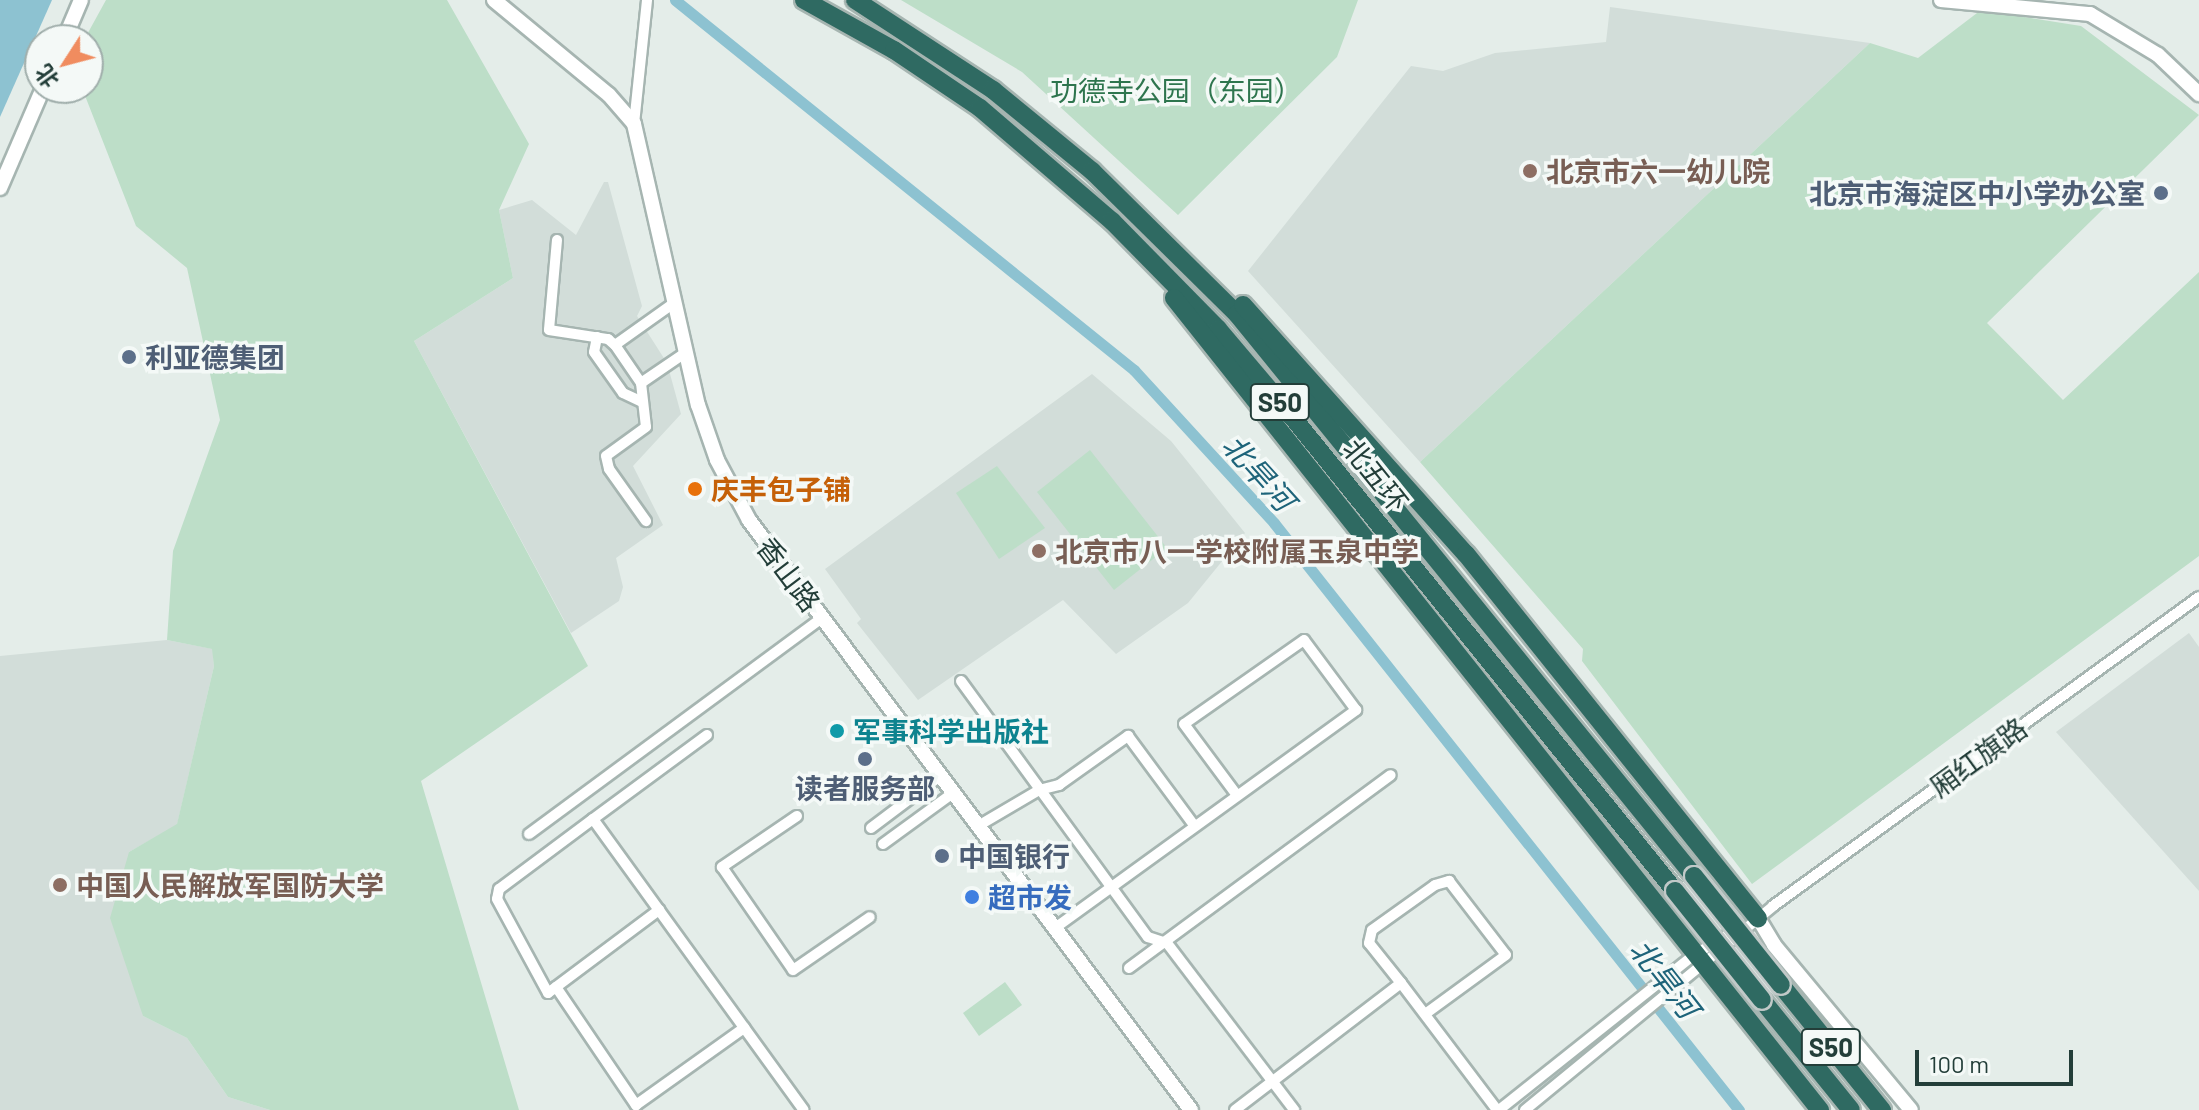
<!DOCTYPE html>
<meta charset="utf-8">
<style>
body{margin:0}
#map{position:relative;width:2199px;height:1110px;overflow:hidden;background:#e4ede9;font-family:Barlow,"Noto Sans SC",sans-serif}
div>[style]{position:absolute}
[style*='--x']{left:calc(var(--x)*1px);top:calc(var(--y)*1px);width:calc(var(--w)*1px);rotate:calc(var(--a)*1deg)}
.built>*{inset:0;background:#d2ddd9}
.green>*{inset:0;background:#bddec8}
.water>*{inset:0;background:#8dc2d1}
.canal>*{height:11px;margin:-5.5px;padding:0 5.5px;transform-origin:5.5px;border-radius:5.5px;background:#8dc2d1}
.roads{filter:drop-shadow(2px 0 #a6b5b1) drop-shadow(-2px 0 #a6b5b1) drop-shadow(0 2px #a6b5b1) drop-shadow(0 -2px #a6b5b1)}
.street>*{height:10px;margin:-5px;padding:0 5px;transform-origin:5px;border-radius:5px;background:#fff}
.secondary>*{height:14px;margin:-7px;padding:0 7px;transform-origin:7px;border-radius:7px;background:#fff}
.highway>*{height:18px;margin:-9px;padding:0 9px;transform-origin:9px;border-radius:9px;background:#2f6a62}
.bridges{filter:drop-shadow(2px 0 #c1c9c8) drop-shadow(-2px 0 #c1c9c8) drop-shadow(0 2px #c1c9c8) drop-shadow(0 -2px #c1c9c8)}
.highway-bridge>*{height:18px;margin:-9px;padding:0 9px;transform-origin:9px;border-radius:9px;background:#2f6a62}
.dots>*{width:22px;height:22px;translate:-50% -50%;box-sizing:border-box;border:4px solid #f4f9f7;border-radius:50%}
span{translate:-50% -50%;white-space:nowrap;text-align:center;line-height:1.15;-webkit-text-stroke:7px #f4f9f7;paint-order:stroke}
.shield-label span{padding:2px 6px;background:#f4f9f7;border:2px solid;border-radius:6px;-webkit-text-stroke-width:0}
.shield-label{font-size:26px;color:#233e39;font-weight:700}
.park-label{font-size:28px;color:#2e754e}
.education-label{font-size:28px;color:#785e54;font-weight:700}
.left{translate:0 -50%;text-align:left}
.service-label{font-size:28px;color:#4e5e75;font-weight:700}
.right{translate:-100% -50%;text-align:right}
.street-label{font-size:28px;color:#233e39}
.food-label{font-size:28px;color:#c56008;font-weight:700}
.culture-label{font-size:28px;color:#0d838f;font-weight:700}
.shop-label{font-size:28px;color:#366cbe;font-weight:700}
.water-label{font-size:30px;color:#1e647a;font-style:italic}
.north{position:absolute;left:24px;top:24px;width:80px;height:80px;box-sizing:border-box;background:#f4f9f7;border:2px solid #a0aeab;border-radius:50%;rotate:234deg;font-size:22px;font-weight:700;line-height:32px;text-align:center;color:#233e39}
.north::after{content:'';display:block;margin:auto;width:28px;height:36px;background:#f08c5f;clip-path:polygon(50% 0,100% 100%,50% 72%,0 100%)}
.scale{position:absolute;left:1915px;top:1050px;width:158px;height:36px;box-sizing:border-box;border:4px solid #233e39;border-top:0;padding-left:10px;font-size:24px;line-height:28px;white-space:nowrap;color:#233e39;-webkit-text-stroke:6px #f4f9f7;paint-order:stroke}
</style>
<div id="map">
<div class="built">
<div style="clip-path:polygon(1610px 7px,1870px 43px,1420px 462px,1248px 271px,1411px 66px,1443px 71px,1495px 53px,1606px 42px)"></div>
<div style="clip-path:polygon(604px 182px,608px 182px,642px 306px,637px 316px,667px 363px,681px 414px,633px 466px,663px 525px,616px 558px,623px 587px,619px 601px,571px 633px,414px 341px,513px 278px,499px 210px,532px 200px,576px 235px)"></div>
<div style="clip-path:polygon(1092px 374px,1171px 441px,1245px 533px,1188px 603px,1116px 654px,1063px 600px,918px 700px,857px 623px,861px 619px,825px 569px)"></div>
<div style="clip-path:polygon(2189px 633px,2199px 647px,2199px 891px,2056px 732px)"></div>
<div style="clip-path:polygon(167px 640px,213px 649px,214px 666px,177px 825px,129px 852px,143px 1016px,187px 1038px,228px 1097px,270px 1110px,0 1110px,0 656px)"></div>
</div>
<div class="green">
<div style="clip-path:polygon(106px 0,447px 0,529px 144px,499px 210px,513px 278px,414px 341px,588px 666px,421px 781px,519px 1110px,270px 1110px,228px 1097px,187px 1038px,143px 1016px,110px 918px,129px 852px,177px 824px,214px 666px,212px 649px,167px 640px,173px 551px,220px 420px,187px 268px,136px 226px,82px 88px,88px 88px,84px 40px)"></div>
<div style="clip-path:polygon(901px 0,1358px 0,1337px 57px,1178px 215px,1022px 72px)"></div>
<div style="clip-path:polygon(1981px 10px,2081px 26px,2199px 115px,1987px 323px,2063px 400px,2199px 272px,2199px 556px,1752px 884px,1582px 661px,1583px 649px,1420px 462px,1870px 43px,1918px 58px)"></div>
<div style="clip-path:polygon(1090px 450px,1167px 548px,1114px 590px,1037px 492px)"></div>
<div style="clip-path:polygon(997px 466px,1045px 528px,999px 559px,956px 493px)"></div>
<div style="clip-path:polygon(1005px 982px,1022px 1005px,979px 1036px,963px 1013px)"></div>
</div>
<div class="water">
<div style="clip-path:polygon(0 0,52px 0,0 117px)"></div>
</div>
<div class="canal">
<div style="--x:675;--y:0;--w:590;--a:38.87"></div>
<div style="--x:1134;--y:370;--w:207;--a:47.5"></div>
<div style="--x:1274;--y:523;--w:749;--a:51.62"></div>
</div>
<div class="roads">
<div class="street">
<div style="--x:634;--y:124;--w:125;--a:-84"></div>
<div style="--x:557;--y:240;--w:90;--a:95.1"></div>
<div style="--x:549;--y:330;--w:60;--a:8.7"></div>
<div style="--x:608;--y:339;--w:9;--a:41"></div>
<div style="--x:674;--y:303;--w:72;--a:144.6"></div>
<div style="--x:615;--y:345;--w:46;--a:55.6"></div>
<div style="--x:641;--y:383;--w:53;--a:-34.3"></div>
<div style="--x:597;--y:337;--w:15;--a:101"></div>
<div style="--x:594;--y:352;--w:50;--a:54.7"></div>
<div style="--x:623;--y:393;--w:21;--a:25"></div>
<div style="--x:641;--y:383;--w:44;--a:83.5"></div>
<div style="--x:646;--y:427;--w:49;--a:144.1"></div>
<div style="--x:606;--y:456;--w:13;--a:77"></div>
<div style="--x:609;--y:469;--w:64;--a:54.6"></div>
<div style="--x:961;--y:681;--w:317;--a:53.9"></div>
<div style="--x:1148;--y:937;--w:20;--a:18"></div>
<div style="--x:1167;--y:943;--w:210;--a:52.7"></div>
<div style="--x:707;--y:735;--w:142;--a:143.6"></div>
<div style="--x:593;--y:819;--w:359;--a:54.1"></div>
<div style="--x:797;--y:816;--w:91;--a:145.8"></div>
<div style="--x:722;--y:867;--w:125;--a:55.4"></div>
<div style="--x:793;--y:970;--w:93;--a:-34.5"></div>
<div style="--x:593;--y:819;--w:117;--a:143.3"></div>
<div style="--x:499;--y:889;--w:10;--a:101"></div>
<div style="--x:497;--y:899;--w:107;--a:61.5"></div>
<div style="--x:548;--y:993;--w:139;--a:-36.8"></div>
<div style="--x:978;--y:826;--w:71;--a:-30.5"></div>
<div style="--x:1039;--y:790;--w:21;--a:-14"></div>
<div style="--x:1059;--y:785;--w:85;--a:-35.4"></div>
<div style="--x:1128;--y:736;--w:109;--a:53.5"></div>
<div style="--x:871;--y:828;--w:86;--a:-37"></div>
<div style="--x:529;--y:834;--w:364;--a:-36.4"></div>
<div style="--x:883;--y:844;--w:87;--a:-36.1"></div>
<div style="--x:1055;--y:928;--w:372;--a:-35.9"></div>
<div style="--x:1356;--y:710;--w:87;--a:-126.6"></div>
<div style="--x:1304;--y:640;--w:146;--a:145"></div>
<div style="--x:1184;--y:724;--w:87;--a:53.4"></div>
<div style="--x:1129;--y:968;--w:325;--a:-36.4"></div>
<div style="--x:1401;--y:983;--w:159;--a:52.9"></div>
<div style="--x:556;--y:987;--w:143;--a:55.9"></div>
<div style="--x:636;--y:1105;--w:133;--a:-35.5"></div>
<div style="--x:1235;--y:1110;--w:209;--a:-37.4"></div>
<div style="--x:1401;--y:983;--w:51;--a:-128.7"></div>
<div style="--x:1369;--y:943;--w:13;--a:-77"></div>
<div style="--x:1372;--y:930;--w:77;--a:-35.5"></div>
<div style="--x:1435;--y:885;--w:15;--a:-16"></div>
<div style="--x:1449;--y:881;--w:93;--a:52.4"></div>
<div style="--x:1506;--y:955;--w:100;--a:143.9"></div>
<div style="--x:1499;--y:1110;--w:249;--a:-38.5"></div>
<div style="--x:1694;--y:955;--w:52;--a:-31"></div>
<div style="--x:1525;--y:1110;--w:321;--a:-39.4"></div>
<div style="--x:1773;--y:906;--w:526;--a:-35.96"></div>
</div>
<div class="secondary">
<div style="--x:494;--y:0;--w:149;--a:39.6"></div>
<div style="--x:609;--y:95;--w:38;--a:49"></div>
<div style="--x:634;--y:124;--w:288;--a:77.2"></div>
<div style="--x:698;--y:405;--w:58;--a:70.9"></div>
<div style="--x:717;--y:460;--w:68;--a:61.9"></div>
<div style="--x:749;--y:520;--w:737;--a:53.16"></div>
<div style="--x:1941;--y:0;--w:150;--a:5.4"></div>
<div style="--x:2090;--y:14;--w:79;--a:31.1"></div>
<div style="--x:2158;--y:55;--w:57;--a:43.6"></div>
<div style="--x:64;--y:40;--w:43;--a:-67"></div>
<div style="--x:0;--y:188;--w:109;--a:-66.7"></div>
<div style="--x:1758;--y:918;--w:31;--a:59"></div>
<div style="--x:1774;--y:945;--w:214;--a:50.3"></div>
</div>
<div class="highway">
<div style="--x:804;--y:0;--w:103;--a:29.1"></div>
<div style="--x:894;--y:50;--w:104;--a:34"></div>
<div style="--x:980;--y:108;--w:174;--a:40.6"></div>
<div style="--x:1112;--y:221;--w:151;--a:45.5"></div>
<div style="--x:1218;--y:329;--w:111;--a:49.7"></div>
<div style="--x:1290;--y:414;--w:613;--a:51.09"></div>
<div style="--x:855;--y:0;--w:165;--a:33.1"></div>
<div style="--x:993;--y:90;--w:128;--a:39.3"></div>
<div style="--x:1092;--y:171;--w:204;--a:44.6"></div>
<div style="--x:1237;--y:314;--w:724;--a:50.88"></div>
<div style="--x:1174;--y:298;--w:1038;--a:51.5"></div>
<div style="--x:1243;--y:305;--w:334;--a:48.2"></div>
<div style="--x:1466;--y:554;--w:467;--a:51.3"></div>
<div style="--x:1781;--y:985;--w:161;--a:51.1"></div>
<div style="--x:1762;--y:1000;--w:141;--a:51"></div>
</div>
</div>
<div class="bridges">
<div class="highway-bridge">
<div style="--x:1694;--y:876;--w:139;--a:51.4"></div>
<div style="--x:1675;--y:891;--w:139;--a:51.4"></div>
</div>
</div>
<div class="dots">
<div style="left:1530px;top:171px;background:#8d6e63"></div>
<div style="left:2161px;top:193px;background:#5c6f8a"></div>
<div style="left:129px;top:357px;background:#5c6f8a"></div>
<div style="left:695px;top:489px;background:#e8710a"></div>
<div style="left:1039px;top:551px;background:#8d6e63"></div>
<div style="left:837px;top:731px;background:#0f9aa8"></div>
<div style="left:865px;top:759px;background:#5c6f8a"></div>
<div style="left:942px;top:856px;background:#5c6f8a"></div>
<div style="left:60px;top:885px;background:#8d6e63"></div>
<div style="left:972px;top:897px;background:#3f7fe0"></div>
</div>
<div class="shield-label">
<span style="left:1280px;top:402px">S50</span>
<span style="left:1831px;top:1047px">S50</span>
</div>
<div class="park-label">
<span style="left:1176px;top:90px">功德寺公园（东园）</span>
</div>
<div class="education-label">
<span class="left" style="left:1546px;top:171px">北京市六一幼儿院</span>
<span class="left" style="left:1055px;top:551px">北京市八一学校附属玉泉中学</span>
<span class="left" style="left:76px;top:885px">中国人民解放军国防大学</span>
</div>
<div class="service-label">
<span class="right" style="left:2145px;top:193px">北京市海淀区中小学办公室</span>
<span class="left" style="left:145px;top:357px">利亚德集团</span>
<span style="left:865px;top:788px">读者服务部</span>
<span class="left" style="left:958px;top:856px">中国银行</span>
</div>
<div class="street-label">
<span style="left:1376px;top:475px;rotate:51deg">北五环</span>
<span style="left:789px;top:574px;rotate:53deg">香山路</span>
<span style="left:1978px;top:757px;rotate:-36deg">厢红旗路</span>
</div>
<div class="food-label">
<span class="left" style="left:711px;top:489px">庆丰包子铺</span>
</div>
<div class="culture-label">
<span class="left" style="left:853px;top:731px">军事科学出版社</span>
</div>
<div class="shop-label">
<span class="left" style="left:988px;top:897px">超市发</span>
</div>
<div class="water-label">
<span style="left:1259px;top:472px;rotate:48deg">北旱河</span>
<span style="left:1665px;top:978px;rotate:52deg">北旱河</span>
</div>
<div class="north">北</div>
<div class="scale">100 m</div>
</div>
